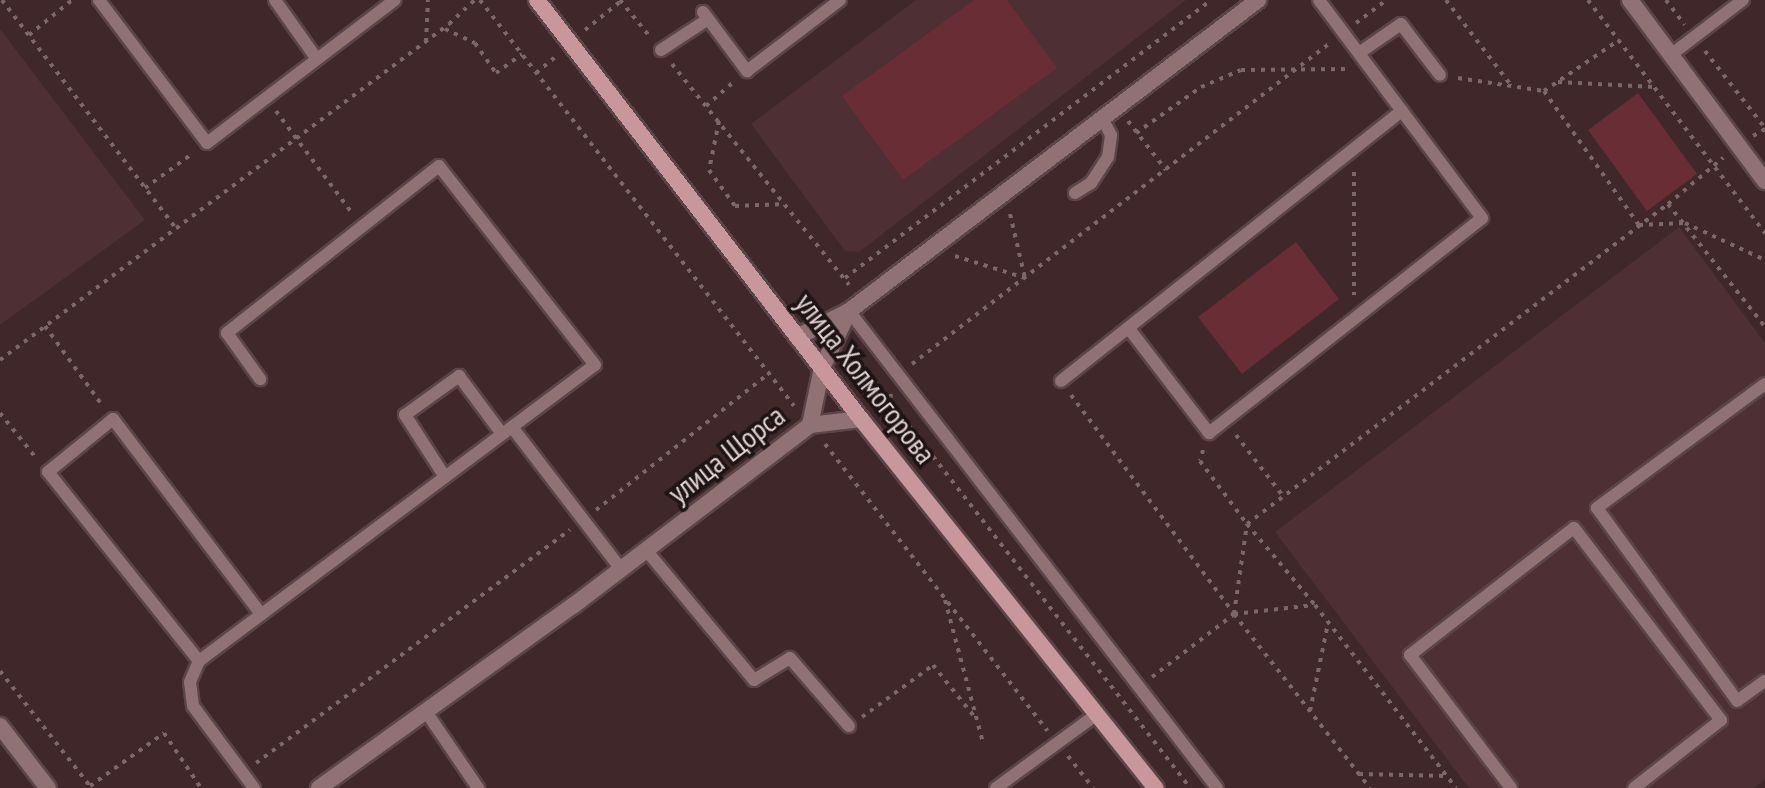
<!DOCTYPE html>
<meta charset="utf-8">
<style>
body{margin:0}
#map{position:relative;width:1765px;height:788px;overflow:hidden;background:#3f272a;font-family:"PT Sans Narrow",sans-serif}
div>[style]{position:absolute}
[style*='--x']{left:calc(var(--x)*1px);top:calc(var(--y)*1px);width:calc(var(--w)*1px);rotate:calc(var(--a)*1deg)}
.built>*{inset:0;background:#4e2f33}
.green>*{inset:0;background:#692d36}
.path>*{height:4px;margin-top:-2px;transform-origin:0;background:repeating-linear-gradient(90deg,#7c676a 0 4px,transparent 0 10px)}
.roads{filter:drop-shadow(2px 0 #5c4548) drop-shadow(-2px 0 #5c4548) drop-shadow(0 2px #5c4548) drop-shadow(0 -2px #5c4548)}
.service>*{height:12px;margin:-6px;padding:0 6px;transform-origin:6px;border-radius:6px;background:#917274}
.minor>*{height:16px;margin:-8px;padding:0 8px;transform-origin:8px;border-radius:8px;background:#917274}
.secondary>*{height:16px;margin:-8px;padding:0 8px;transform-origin:8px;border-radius:8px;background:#c8979c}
span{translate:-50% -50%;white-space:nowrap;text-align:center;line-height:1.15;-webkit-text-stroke:7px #1e1415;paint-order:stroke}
.street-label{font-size:30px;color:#e0d0d1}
</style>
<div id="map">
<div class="built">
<div style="clip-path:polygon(916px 0,1186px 0,859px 252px,845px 251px,751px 124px)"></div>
<div style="clip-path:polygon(0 29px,145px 220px,0 325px)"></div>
<div style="clip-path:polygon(1679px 227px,1765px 343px,1765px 780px,1754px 788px,1469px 788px,1275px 532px)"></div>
</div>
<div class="green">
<div style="clip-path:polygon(974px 0,1007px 0,1057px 68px,903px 180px,842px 96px)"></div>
<div style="clip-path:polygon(1638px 93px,1697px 174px,1647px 211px,1588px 130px)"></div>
<div style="clip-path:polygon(1296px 242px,1339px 299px,1242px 374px,1198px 317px)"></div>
</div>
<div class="path">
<div style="--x:2;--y:0;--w:285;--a:52.7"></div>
<div style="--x:480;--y:0;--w:513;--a:52.28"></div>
<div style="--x:620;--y:0;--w:49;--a:50.8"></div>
<div style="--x:1446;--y:0;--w:106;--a:52.7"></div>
<div style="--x:1588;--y:0;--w:293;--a:52.8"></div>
<div style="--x:1666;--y:0;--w:31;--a:53"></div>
<div style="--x:1356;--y:23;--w:38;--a:-37"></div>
<div style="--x:445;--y:29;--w:33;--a:25"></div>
<div style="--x:475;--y:43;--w:37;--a:55"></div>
<div style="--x:496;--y:73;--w:32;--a:-36"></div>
<div style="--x:585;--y:30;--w:46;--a:-38.9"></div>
<div style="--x:29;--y:35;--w:55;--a:-39.1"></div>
<div style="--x:426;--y:42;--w:42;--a:-87.3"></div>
<div style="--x:1705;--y:51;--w:98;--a:52.1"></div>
<div style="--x:672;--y:64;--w:283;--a:51.3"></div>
<div style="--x:536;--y:73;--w:25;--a:-40"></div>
<div style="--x:1458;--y:78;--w:87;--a:8.6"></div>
<div style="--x:1544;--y:91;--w:164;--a:54.7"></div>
<div style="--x:1639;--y:225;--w:46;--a:-2.5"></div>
<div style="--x:1685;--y:223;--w:88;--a:24.8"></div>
<div style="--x:1558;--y:82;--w:97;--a:3"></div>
<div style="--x:1544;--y:91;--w:91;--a:-34.2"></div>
<div style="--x:706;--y:106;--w:38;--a:-41"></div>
<div style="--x:276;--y:111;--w:127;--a:53.3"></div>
<div style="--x:719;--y:121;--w:50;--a:101.5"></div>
<div style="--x:709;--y:170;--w:44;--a:54.2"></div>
<div style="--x:735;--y:206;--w:50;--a:-2.3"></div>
<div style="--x:1128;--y:121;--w:62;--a:52.2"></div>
<div style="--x:1136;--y:133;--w:80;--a:-35.3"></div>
<div style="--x:1201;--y:87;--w:43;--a:-23"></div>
<div style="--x:1241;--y:70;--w:108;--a:-0.5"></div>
<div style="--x:1753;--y:136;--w:14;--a:-30"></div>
<div style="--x:1354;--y:172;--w:123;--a:90"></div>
<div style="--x:145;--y:188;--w:58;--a:-35.9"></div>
<div style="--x:1668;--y:204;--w:157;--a:51.7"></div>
<div style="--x:1010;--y:214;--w:66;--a:76.8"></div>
<div style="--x:955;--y:256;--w:73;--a:17.4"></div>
<div style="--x:845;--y:278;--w:460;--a:-37.2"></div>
<div style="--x:45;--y:326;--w:97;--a:54.2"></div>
<div style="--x:0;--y:360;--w:561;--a:-36.81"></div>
<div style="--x:449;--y:24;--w:35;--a:-43"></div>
<div style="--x:912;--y:364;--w:527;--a:-37.52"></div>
<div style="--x:891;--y:394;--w:7;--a:98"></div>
<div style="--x:890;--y:401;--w:490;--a:52.2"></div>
<div style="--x:1071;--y:395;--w:273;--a:53.3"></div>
<div style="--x:1234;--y:614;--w:221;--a:52"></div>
<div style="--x:0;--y:413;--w:58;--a:51.3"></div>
<div style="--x:1236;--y:435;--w:77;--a:52.4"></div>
<div style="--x:825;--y:444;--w:363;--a:52.2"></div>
<div style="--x:1203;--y:450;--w:11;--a:105"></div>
<div style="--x:1200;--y:461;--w:79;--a:53.3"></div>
<div style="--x:1247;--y:524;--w:106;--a:50"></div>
<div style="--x:1315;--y:605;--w:231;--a:52.4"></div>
<div style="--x:596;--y:510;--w:218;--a:-38.3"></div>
<div style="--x:945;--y:600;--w:148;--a:75.1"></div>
<div style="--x:1234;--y:614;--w:81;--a:-6.3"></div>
<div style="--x:0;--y:671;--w:146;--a:52"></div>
<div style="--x:1152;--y:677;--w:103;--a:-37.5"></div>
<div style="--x:1234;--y:614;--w:91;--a:-81.8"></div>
<div style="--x:1247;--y:524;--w:529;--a:-37.24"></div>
<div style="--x:1668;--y:204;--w:72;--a:-39.9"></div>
<div style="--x:1310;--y:711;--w:90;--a:-78.4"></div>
<div style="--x:862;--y:717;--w:88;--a:-36.2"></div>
<div style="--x:933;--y:665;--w:70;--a:51.3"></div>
<div style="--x:1068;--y:756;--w:41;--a:52"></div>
<div style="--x:256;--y:763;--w:391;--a:-36.6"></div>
<div style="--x:1359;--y:774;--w:88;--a:1.3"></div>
<div style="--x:90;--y:786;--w:91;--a:-35.6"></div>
<div style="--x:164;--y:733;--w:66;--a:56.1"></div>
</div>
<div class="roads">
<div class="service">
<div style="--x:99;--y:0;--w:179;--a:52.9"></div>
<div style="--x:207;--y:143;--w:236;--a:-37.3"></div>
<div style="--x:275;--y:0;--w:72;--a:54.6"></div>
<div style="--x:703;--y:12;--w:74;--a:53.3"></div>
<div style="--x:747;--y:71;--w:117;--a:-37.4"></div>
<div style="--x:661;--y:50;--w:56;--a:-33.4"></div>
<div style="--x:1359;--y:53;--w:51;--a:-34.6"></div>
<div style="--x:1401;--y:24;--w:64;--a:52.6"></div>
<div style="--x:1672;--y:54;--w:89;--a:-37.3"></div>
<div style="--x:1075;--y:193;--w:19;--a:-32"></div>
<div style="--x:1091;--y:183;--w:31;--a:-57"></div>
<div style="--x:1108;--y:157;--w:22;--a:-82"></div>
<div style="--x:1111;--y:135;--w:19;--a:-118"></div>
<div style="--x:849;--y:311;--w:602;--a:52.35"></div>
<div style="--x:1130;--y:330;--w:130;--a:52.5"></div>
<div style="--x:1209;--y:433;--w:347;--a:-38.2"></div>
<div style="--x:1482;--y:218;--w:272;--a:-126.8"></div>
<div style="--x:1061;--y:381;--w:435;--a:-38.4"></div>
<div style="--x:1765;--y:384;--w:209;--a:143.6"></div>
<div style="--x:1597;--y:508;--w:238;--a:54"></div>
<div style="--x:1737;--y:701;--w:34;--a:-36"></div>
<div style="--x:512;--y:427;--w:179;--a:52.5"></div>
<div style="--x:445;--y:477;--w:74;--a:-122.8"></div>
<div style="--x:405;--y:415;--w:67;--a:-35.8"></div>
<div style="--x:459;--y:376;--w:72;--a:53.4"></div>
<div style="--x:646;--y:550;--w:169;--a:50.3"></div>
<div style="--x:754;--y:680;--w:42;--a:-31.4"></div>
<div style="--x:790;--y:658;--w:90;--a:49.1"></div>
<div style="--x:199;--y:661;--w:242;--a:-128.6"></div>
<div style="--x:48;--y:472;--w:84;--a:-39.2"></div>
<div style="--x:113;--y:419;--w:245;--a:52.8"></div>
<div style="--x:427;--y:713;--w:91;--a:55.8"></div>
<div style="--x:254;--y:788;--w:102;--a:-126.6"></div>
<div style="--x:193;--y:706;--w:24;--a:-97"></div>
<div style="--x:190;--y:682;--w:23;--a:-67"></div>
<div style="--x:199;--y:661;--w:494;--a:-36.8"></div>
<div style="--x:595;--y:365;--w:253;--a:-128.1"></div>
<div style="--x:439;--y:166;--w:270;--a:141.8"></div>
<div style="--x:227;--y:333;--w:57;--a:54.3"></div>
<div style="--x:996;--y:788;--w:125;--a:-36.2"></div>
<div style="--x:1511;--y:788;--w:167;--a:-127.2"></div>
<div style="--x:1410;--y:655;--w:207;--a:-37.8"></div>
<div style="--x:1574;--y:528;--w:242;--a:52.6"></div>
<div style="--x:1721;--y:720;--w:110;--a:142"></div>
</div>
<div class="minor">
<div style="--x:1630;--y:0;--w:226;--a:53.3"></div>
<div style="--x:797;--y:337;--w:58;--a:-26.6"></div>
<div style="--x:810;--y:425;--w:51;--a:-6.7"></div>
<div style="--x:0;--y:726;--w:78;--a:52.3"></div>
<div style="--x:319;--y:788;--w:314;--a:-35.7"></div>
<div style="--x:574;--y:605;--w:297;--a:-37.3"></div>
<div style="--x:810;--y:425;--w:58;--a:-78.1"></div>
<div style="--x:822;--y:368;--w:63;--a:-64.7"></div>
<div style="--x:849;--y:311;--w:514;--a:-37.25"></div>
</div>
<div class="secondary">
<div style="--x:537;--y:0;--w:530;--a:52.29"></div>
<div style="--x:861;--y:419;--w:472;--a:51.4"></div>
</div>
</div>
<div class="street-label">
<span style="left:866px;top:378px;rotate:52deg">улица Холмогорова</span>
<span style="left:726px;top:454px;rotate:-38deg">улица Щорса</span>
</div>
</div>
